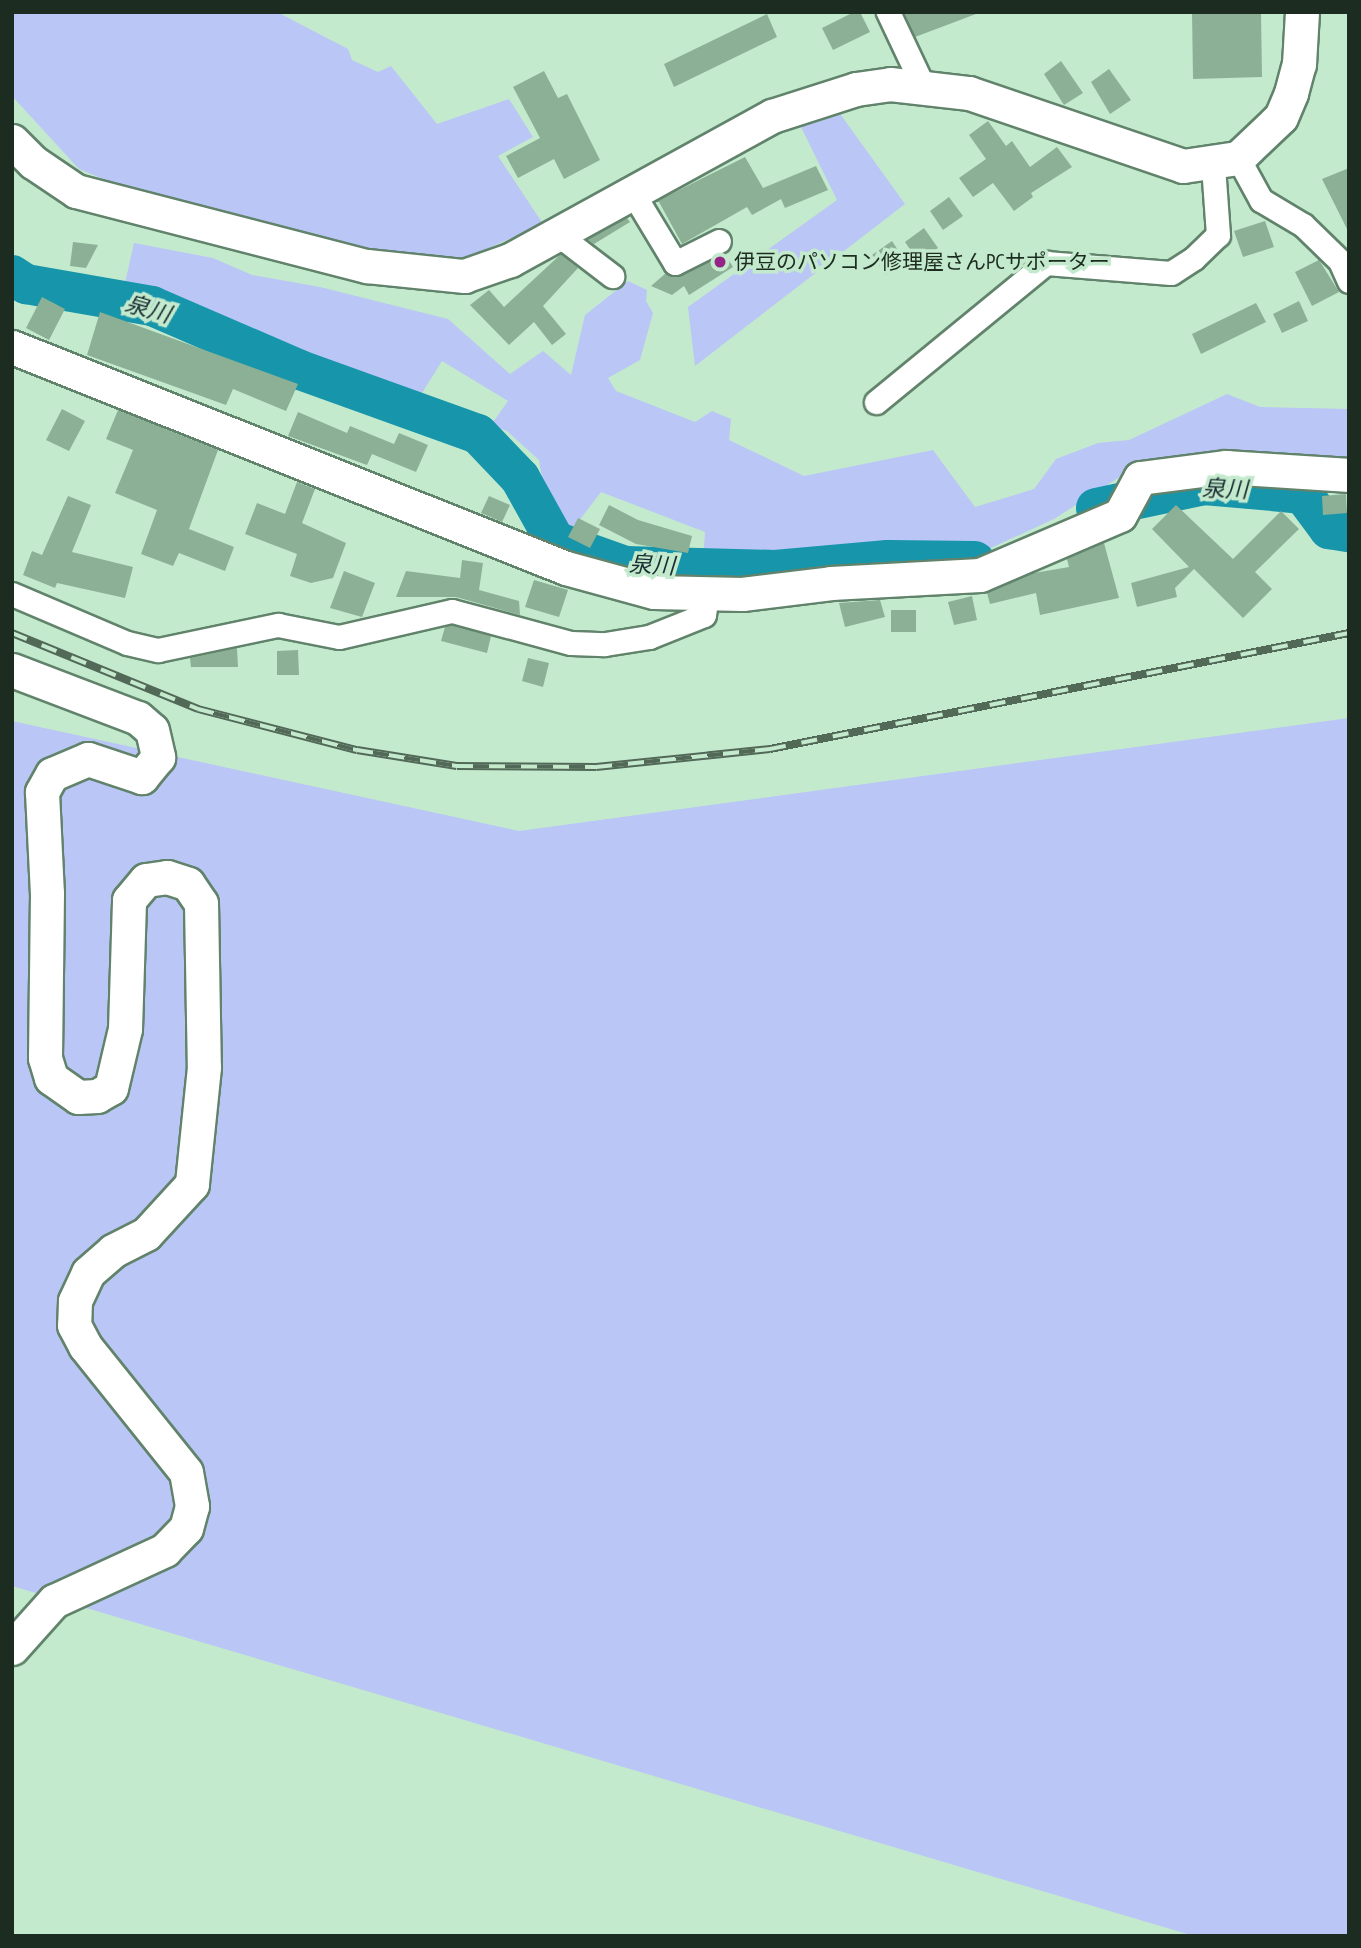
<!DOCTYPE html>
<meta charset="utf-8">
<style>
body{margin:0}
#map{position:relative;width:1361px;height:1948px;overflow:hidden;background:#c4eace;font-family:"PT Sans Narrow","Noto Sans JP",sans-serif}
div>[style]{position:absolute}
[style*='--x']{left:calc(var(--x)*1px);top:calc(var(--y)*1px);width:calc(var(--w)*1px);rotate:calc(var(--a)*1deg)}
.green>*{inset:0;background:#bac6f5}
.river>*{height:40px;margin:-20px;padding:0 20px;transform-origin:20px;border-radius:20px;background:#1695ab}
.building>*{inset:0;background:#8cb096}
.roads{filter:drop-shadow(2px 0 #61836b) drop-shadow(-2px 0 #61836b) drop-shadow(0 2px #61836b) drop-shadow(0 -2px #61836b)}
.street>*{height:23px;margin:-11.5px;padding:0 11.5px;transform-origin:11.5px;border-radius:11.5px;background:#fff}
.secondary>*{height:33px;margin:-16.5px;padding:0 16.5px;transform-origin:16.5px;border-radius:16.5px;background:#fff}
.rail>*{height:8px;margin-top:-4px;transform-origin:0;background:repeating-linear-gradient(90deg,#c4eace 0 16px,#526958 0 32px);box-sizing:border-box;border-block:2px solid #526958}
.dots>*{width:19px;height:19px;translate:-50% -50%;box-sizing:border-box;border:4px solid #c4eace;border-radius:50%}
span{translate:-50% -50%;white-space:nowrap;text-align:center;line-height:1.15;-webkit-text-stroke:7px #c4eace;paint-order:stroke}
.poi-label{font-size:21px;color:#1d2c21}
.left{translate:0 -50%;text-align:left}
.water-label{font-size:23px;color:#192d32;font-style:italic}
.frame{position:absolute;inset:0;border:14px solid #1d2c21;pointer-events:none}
</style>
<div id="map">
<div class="green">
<div style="clip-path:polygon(12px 12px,277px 12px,348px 49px,352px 60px,378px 72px,391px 66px,437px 124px,509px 99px,533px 137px,498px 156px,543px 224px,466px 258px,429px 260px,370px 254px,144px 196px,79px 169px,12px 96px)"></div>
<div style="clip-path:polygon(838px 111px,905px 204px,695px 366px,688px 307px,837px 200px,798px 121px)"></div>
<div style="clip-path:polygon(134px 243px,213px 258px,252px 275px,320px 287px,448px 319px,510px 374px,543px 351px,571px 375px,585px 315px,628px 281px,647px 290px,646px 301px,653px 313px,640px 360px,608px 378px,616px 391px,695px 422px,712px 411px,731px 419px,729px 440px,804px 476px,933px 450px,975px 507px,1034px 489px,1056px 459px,1098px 443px,1129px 440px,1227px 394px,1260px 407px,1349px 409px,1349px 465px,1126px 473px,1054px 519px,982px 552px,703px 560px,705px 532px,601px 492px,572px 530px,546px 503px,539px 460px,507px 431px,491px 425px,508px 401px,442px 361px,417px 401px,163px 300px,123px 292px)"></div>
<div style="clip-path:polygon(1349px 718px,1349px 1936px,1194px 1936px,12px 1586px,12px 721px,519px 831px)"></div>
</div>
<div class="river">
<div style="--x:12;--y:275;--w:17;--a:33"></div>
<div style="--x:26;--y:284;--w:128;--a:9.9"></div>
<div style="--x:152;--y:306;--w:161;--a:23.4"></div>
<div style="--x:300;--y:370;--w:189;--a:19.8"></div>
<div style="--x:478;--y:434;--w:61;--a:46.3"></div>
<div style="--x:520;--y:478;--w:72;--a:60.9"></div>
<div style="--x:555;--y:541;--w:74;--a:19.7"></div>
<div style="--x:625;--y:566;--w:150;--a:1.5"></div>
<div style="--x:775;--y:570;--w:113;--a:-5.1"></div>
<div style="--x:888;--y:560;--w:87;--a:0.7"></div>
<div style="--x:1096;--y:508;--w:110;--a:-12"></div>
<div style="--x:1204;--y:485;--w:47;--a:4.9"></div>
<div style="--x:1251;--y:489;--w:52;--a:5.5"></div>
<div style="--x:1303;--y:494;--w:44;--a:53.4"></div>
<div style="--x:1329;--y:529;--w:20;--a:9"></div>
</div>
<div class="building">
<div style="clip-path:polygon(854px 12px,860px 12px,870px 32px,833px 50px,822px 28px)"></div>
<div style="clip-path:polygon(904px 12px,976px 12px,976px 14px,915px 37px)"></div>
<div style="clip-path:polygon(1192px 12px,1261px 12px,1262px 77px,1193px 79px)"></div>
<div style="clip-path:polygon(767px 14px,777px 37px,674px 87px,664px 64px)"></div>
<div style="clip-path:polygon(1061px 61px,1083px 93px,1064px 105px,1044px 74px)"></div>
<div style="clip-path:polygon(1109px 69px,1131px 100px,1110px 114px,1091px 82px)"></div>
<div style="clip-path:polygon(544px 71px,558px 98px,567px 94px,600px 160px,564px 179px,554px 159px,518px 178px,506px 156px,540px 138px,513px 87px)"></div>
<div style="clip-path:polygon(988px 121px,1006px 146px,1012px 141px,1030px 167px,1057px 147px,1072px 167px,1031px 193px,1033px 197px,1014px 211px,993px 183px,973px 197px,959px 178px,986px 159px,969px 135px)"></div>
<div style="clip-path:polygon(745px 157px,763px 188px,816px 166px,828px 190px,785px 208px,781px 199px,752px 215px,747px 207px,682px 244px,659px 202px,655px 202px)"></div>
<div style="clip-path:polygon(1349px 168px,1349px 233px,1322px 179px)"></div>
<div style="clip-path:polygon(949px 197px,963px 216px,943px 230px,930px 211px)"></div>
<div style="clip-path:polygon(627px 218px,630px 222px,594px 244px,587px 239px)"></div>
<div style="clip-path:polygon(1265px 221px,1274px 247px,1243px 257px,1234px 231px)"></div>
<div style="clip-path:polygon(924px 228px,938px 248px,918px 261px,905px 242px)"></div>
<div style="clip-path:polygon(892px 241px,905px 261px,886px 275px,872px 255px)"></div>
<div style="clip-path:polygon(73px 242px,98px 245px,86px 268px,70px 266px)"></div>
<div style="clip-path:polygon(561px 254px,578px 268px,543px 306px,566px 334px,552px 345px,534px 322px,509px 345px,470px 305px,489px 290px,504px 307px)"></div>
<div style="clip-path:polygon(725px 254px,733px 267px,689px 295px,684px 286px,672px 295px,651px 286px,666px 273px,681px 276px)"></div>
<div style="clip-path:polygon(1319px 260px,1339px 292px,1312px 306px,1295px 272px)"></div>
<div style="clip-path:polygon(42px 297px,65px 309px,49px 340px,26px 328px)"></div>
<div style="clip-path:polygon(1299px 301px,1308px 321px,1282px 333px,1273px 314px)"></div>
<div style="clip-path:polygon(1256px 303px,1266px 322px,1201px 354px,1192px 334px)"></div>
<div style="clip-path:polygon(100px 312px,298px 384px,286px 411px,233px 389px,226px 405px,87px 355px)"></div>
<div style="clip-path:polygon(62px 409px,85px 421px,69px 451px,46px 440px)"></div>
<div style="clip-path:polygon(118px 410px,218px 450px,189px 529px,234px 547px,225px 571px,179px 553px,173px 566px,141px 554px,157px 510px,115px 493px,133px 450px,106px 439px)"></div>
<div style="clip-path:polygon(298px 412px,347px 433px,350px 426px,394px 444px,399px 433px,428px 445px,416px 472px,372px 454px,367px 465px,288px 436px)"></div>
<div style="clip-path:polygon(297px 482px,315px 489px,302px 523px,346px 543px,333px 578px,311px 583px,290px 576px,297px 554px,245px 534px,257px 503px,285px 514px)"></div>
<div style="clip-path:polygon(1346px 494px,1347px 513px,1323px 515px,1322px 496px)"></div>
<div style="clip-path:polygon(68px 496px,91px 505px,72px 552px,133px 567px,125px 598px,57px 583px,55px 588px,23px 575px,32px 551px,42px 555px)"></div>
<div style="clip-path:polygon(489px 496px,510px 505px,502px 522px,481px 513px)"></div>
<div style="clip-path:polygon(609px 505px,638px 520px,692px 536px,688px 553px,636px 544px,599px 525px)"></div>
<div style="clip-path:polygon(1176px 505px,1233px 559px,1281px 511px,1299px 529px,1255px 572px,1272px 589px,1243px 618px,1194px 569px,1175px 588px,1177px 597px,1137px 607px,1131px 583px,1189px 567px,1152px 529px)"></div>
<div style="clip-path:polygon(578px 518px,600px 529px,590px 548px,568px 537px)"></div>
<div style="clip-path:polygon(1104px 543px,1119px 598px,1040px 615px,1036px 593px,990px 604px,987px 593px,1034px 573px,1069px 567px,1067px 559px)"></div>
<div style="clip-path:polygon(462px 560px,483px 563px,479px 590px,519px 601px,520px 615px,456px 597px,396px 597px,406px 571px,460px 578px)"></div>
<div style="clip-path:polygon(344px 571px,375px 583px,362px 617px,330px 608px)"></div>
<div style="clip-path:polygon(534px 580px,568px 590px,559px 617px,525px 607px)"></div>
<div style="clip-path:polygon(972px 596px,977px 620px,954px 625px,948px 602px)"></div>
<div style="clip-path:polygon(880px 600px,885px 617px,845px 627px,839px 603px)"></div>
<div style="clip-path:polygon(891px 610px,916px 610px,916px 632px,891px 632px)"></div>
<div style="clip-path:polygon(452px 625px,491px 636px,487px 653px,441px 641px,445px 627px)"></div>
<div style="clip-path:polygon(237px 648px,238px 667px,191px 667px,190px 658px)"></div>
<div style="clip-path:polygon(298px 650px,299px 675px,277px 675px,277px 651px)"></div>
<div style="clip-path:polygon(528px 658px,549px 663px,543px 687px,522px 681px)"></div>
</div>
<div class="roads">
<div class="street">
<div style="--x:888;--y:12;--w:82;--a:64.7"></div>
<div style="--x:1238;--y:158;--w:48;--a:61.3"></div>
<div style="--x:1261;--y:200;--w:49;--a:30.8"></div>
<div style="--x:1303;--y:225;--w:52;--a:44.2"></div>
<div style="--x:1340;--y:261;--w:22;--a:66"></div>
<div style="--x:631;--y:190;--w:85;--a:58.9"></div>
<div style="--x:675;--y:263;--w:49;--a:-26.6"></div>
<div style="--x:556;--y:233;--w:71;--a:37.5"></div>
<div style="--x:876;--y:402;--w:220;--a:-39.3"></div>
<div style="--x:1046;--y:263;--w:125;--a:4.6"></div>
<div style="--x:1171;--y:273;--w:27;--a:-33"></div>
<div style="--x:1194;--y:258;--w:33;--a:-44"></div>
<div style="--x:1218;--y:235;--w:70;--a:-94.1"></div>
<div style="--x:12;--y:594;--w:125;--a:23.1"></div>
<div style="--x:127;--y:643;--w:32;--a:13"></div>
<div style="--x:158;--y:650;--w:123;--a:-11.8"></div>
<div style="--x:278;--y:625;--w:62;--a:11.1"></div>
<div style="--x:339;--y:637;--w:116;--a:-13"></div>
<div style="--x:452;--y:611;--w:123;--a:15.1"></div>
<div style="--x:571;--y:643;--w:34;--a:2"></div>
<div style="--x:605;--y:644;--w:45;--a:-9"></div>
<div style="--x:649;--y:637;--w:59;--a:-21.8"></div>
<div style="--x:704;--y:615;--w:22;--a:-82"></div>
</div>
<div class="secondary">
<div style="--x:12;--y:141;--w:30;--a:45"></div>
<div style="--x:33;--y:162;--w:52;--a:34"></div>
<div style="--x:76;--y:191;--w:301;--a:14.5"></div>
<div style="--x:367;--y:266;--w:98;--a:5.9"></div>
<div style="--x:464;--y:276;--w:49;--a:-19.2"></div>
<div style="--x:510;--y:260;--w:299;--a:-28.8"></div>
<div style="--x:772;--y:116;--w:88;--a:-17.8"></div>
<div style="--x:856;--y:89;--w:34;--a:-8"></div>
<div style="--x:890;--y:84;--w:80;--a:6.5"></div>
<div style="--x:969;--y:93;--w:226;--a:18.8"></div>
<div style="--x:1183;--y:166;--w:56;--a:-8.3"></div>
<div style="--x:1238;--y:158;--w:59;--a:-43.6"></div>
<div style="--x:1281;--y:117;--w:26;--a:-67"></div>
<div style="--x:1291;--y:93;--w:30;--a:-75"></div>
<div style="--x:1299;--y:64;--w:52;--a:-86.7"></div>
<div style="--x:12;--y:347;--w:596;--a:21.75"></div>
<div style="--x:566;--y:568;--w:91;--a:15.3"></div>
<div style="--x:654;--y:592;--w:88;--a:1.3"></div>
<div style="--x:742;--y:594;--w:90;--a:-7"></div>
<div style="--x:831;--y:583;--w:149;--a:-3.1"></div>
<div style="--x:980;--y:575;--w:152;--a:-23.2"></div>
<div style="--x:1120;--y:515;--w:42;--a:-61.6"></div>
<div style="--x:1140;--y:478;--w:87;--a:-7.3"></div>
<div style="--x:1226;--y:467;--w:123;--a:3.7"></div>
<div style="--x:12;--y:670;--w:135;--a:20.9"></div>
<div style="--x:138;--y:718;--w:18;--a:41"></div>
<div style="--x:152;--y:730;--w:28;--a:77"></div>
<div style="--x:158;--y:757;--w:26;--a:129"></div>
<div style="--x:142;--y:777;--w:57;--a:-161.6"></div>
<div style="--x:88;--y:759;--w:39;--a:157"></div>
<div style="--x:52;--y:774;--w:21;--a:119"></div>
<div style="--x:42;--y:792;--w:101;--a:87.2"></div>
<div style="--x:47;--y:893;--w:165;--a:90.7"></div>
<div style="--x:45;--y:1058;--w:21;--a:73"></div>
<div style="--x:51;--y:1078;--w:33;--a:35"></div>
<div style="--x:78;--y:1097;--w:19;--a:-3"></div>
<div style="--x:97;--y:1096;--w:16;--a:-30"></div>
<div style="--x:111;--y:1088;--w:61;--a:-76.7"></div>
<div style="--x:125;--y:1029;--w:129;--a:-88.2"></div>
<div style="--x:129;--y:900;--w:26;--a:-50"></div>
<div style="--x:146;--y:880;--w:21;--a:-8"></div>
<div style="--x:167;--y:877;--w:22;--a:18"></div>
<div style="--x:188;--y:884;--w:23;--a:56"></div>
<div style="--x:201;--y:903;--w:164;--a:89"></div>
<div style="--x:204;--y:1067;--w:118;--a:95.9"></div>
<div style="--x:192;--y:1184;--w:68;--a:132.6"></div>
<div style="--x:146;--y:1234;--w:37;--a:153"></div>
<div style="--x:113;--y:1251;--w:33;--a:139"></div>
<div style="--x:88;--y:1273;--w:31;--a:115"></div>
<div style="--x:75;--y:1301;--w:24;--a:92"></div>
<div style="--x:74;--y:1325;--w:24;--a:62"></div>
<div style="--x:85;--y:1346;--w:161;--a:51.3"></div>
<div style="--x:186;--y:1472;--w:35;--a:80"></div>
<div style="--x:192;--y:1506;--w:23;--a:105"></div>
<div style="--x:186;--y:1528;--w:30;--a:134"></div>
<div style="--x:165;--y:1550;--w:122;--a:155.3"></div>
<div style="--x:54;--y:1601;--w:63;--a:131.8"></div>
</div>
</div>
<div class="rail">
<div style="--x:12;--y:633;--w:201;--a:22.2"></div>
<div style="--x:198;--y:709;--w:164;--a:14.5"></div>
<div style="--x:357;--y:750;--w:101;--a:9.1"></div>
<div style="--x:457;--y:766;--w:139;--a:0.4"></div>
<div style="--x:596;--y:767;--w:175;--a:-5.9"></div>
<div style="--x:770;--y:749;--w:591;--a:-11.33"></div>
</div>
<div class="dots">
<div style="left:720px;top:262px;background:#942586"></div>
</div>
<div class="poi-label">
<span class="left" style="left:734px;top:262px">伊豆のパソコン修理屋さんPCサポーター</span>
</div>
<div class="water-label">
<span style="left:148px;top:309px;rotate:16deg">泉川</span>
<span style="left:1225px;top:489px;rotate:2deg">泉川</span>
<span style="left:652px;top:565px;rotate:3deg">泉川</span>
</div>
<div class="frame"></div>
</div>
